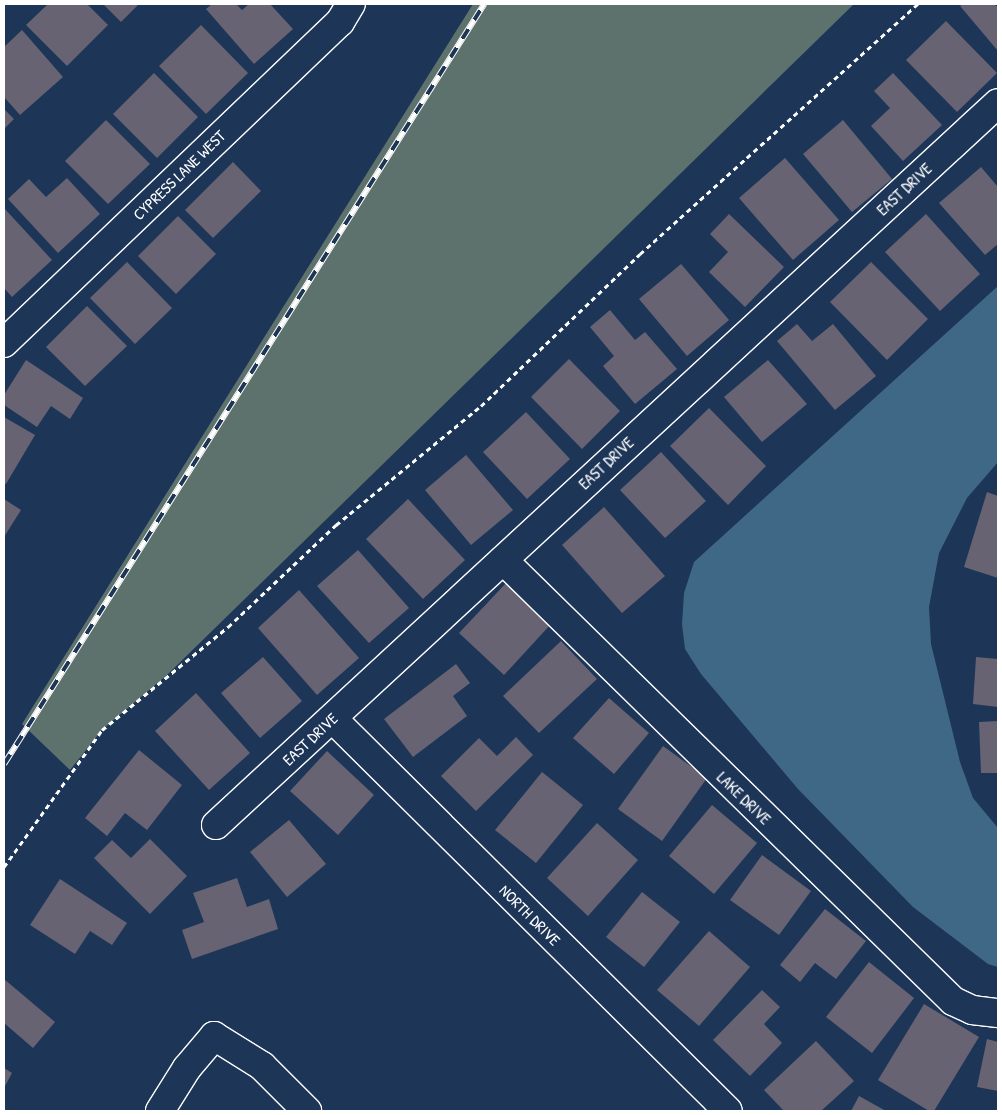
<!DOCTYPE html>
<style>
body{margin:0}
#map{position:relative;width:1002px;height:1115px;overflow:hidden;background:#1d3557;font-family:"Patrick Hand",sans-serif}
div>[style]{position:absolute}
[style*='--x']{left:calc(var(--x)*1px);top:calc(var(--y)*1px);width:calc(var(--w)*1px);rotate:calc(var(--a)*1deg)}
.green>*{inset:0;background:#5d726d}
.water>*{inset:0;background:#3f6887}
.building>*{inset:0;background:#676373}
.path>*{height:3px;margin-top:-1.5px;transform-origin:0;background:repeating-linear-gradient(90deg,#fff 0 5px,transparent 0 9px)}
.roads{filter:drop-shadow(1px 0 #fff) drop-shadow(-1px 0 #fff) drop-shadow(0 1px #fff) drop-shadow(0 -1px #fff)}
.minor>*{height:28px;margin:-14px;padding:0 14px;transform-origin:14px;border-radius:14px;background:#1d3557}
.rail>*{height:5.5px;margin-top:-2.75px;transform-origin:0;background:repeating-linear-gradient(90deg,#1d3557 0 11px,#fff 0 22px);box-sizing:border-box;border-block:1px solid #fff}
span{translate:-50% -50%;white-space:nowrap;text-align:center;line-height:1.15;-webkit-text-stroke:4px #1d3557;paint-order:stroke}
.street-label{font-size:16px;color:#fff}
.frame{position:absolute;inset:0;border:5px solid #fff;pointer-events:none}
</style>
<div id="map">
<div class="green">
<div style="clip-path:polygon(473px 4px,854px 4px,168px 674px,102px 730px,70px 770px,22px 724px)"></div>
</div>
<div class="water">
<div style="clip-path:polygon(998px 286px,998px 462px,967px 498px,939px 553px,929px 607px,931px 644px,960px 762px,973px 798px,998px 828px,998px 967px,988px 964px,913px 907px,798px 789px,701px 674px,685px 649px,682px 624px,684px 593px,694px 562px)"></div>
</div>
<div class="building">
<div style="clip-path:polygon(48px 4px,87px 4px,108px 25px,67px 66px,26px 25px)"></div>
<div style="clip-path:polygon(103px 4px,139px 4px,121px 22px)"></div>
<div style="clip-path:polygon(212px 4px,236px 4px,242px 10px,249px 4px,270px 4px,293px 29px,254px 64px,206px 9px)"></div>
<div style="clip-path:polygon(963px 4px,993px 4px,998px 7px,998px 51px,960px 6px)"></div>
<div style="clip-path:polygon(946px 21px,997px 73px,957px 112px,906px 60px)"></div>
<div style="clip-path:polygon(201px 25px,248px 73px,206px 114px,159px 66px)"></div>
<div style="clip-path:polygon(22px 30px,63px 77px,20px 115px,4px 97px,4px 47px)"></div>
<div style="clip-path:polygon(154px 73px,198px 117px,157px 158px,113px 114px)"></div>
<div style="clip-path:polygon(893px 73px,942px 125px,903px 161px,871px 126px,890px 108px,874px 91px)"></div>
<div style="clip-path:polygon(4px 109px,14px 119px,4px 129px)"></div>
<div style="clip-path:polygon(106px 120px,150px 164px,108px 204px,65px 161px)"></div>
<div style="clip-path:polygon(843px 120px,892px 179px,852px 212px,803px 154px)"></div>
<div style="clip-path:polygon(785px 158px,839px 220px,793px 260px,739px 198px)"></div>
<div style="clip-path:polygon(233px 162px,261px 191px,213px 238px,185px 210px)"></div>
<div style="clip-path:polygon(981px 167px,998px 187px,998px 244px,985px 255px,939px 203px)"></div>
<div style="clip-path:polygon(67px 178px,100px 214px,58px 253px,8px 199px,29px 179px,46px 197px)"></div>
<div style="clip-path:polygon(4px 208px,52px 260px,12px 297px,4px 288px)"></div>
<div style="clip-path:polygon(729px 214px,784px 267px,745px 307px,709px 272px,728px 252px,710px 234px)"></div>
<div style="clip-path:polygon(926px 214px,980px 274px,940px 311px,885px 252px)"></div>
<div style="clip-path:polygon(178px 216px,216px 254px,176px 294px,138px 256px)"></div>
<div style="clip-path:polygon(127px 262px,172px 308px,135px 344px,90px 298px)"></div>
<div style="clip-path:polygon(871px 262px,928px 319px,887px 360px,830px 302px)"></div>
<div style="clip-path:polygon(681px 264px,729px 320px,687px 356px,639px 299px)"></div>
<div style="clip-path:polygon(87px 306px,127px 346px,85px 386px,46px 347px)"></div>
<div style="clip-path:polygon(610px 310px,635px 340px,645px 332px,677px 369px,635px 404px,603px 366px,614px 356px,590px 327px)"></div>
<div style="clip-path:polygon(797px 324px,812px 341px,833px 324px,876px 376px,835px 410px,777px 341px)"></div>
<div style="clip-path:polygon(569px 359px,620px 411px,582px 449px,531px 397px)"></div>
<div style="clip-path:polygon(26px 360px,83px 398px,70px 419px,51px 406px,37px 427px,4px 405px,4px 395px)"></div>
<div style="clip-path:polygon(768px 360px,807px 404px,762px 442px,724px 397px)"></div>
<div style="clip-path:polygon(709px 408px,766px 466px,728px 505px,670px 446px)"></div>
<div style="clip-path:polygon(526px 412px,570px 459px,527px 499px,483px 452px)"></div>
<div style="clip-path:polygon(4px 417px,35px 435px,6px 484px,4px 483px)"></div>
<div style="clip-path:polygon(661px 452px,706px 501px,665px 538px,620px 490px)"></div>
<div style="clip-path:polygon(466px 455px,513px 510px,471px 545px,425px 490px)"></div>
<div style="clip-path:polygon(987px 492px,998px 496px,998px 578px,964px 567px)"></div>
<div style="clip-path:polygon(4px 499px,21px 510px,4px 537px)"></div>
<div style="clip-path:polygon(408px 499px,465px 560px,423px 599px,366px 539px)"></div>
<div style="clip-path:polygon(604px 507px,665px 576px,622px 613px,562px 545px)"></div>
<div style="clip-path:polygon(358px 550px,409px 608px,369px 643px,317px 586px)"></div>
<div style="clip-path:polygon(507px 582px,551px 624px,504px 675px,459px 633px)"></div>
<div style="clip-path:polygon(299px 590px,359px 658px,317px 695px,258px 628px)"></div>
<div style="clip-path:polygon(561px 641px,597px 679px,539px 733px,503px 696px)"></div>
<div style="clip-path:polygon(263px 657px,302px 701px,260px 738px,221px 693px)"></div>
<div style="clip-path:polygon(976px 657px,998px 659px,998px 707px,973px 704px)"></div>
<div style="clip-path:polygon(456px 664px,470px 683px,453px 696px,467px 716px,413px 757px,384px 719px)"></div>
<div style="clip-path:polygon(196px 693px,250px 753px,209px 790px,155px 731px)"></div>
<div style="clip-path:polygon(609px 698px,649px 733px,614px 774px,573px 738px)"></div>
<div style="clip-path:polygon(998px 721px,998px 773px,981px 773px,979px 722px)"></div>
<div style="clip-path:polygon(516px 737px,533px 755px,476px 811px,441px 776px,479px 738px,497px 756px)"></div>
<div style="clip-path:polygon(663px 746px,707px 778px,662px 841px,618px 809px)"></div>
<div style="clip-path:polygon(139px 750px,182px 785px,147px 830px,125px 813px,107px 836px,85px 818px)"></div>
<div style="clip-path:polygon(327px 751px,374px 795px,338px 835px,290px 791px)"></div>
<div style="clip-path:polygon(542px 772px,583px 805px,536px 863px,495px 830px)"></div>
<div style="clip-path:polygon(712px 805px,757px 843px,714px 894px,669px 856px)"></div>
<div style="clip-path:polygon(289px 820px,326px 864px,287px 897px,250px 852px)"></div>
<div style="clip-path:polygon(597px 823px,638px 860px,588px 916px,547px 878px)"></div>
<div style="clip-path:polygon(150px 839px,187px 876px,150px 914px,94px 858px,112px 840px,131px 858px)"></div>
<div style="clip-path:polygon(762px 855px,811px 891px,779px 935px,730px 900px)"></div>
<div style="clip-path:polygon(237px 878px,247px 907px,269px 899px,278px 929px,192px 959px,182px 930px,204px 922px,193px 893px)"></div>
<div style="clip-path:polygon(60px 879px,127px 923px,112px 945px,90px 931px,75px 954px,30px 925px)"></div>
<div style="clip-path:polygon(642px 892px,680px 922px,644px 967px,606px 937px)"></div>
<div style="clip-path:polygon(825px 909px,866px 941px,836px 979px,815px 963px,800px 982px,780px 965px)"></div>
<div style="clip-path:polygon(709px 931px,750px 967px,699px 1026px,657px 990px)"></div>
<div style="clip-path:polygon(869px 962px,914px 998px,872px 1053px,826px 1017px)"></div>
<div style="clip-path:polygon(4px 979px,55px 1022px,33px 1048px,4px 1023px)"></div>
<div style="clip-path:polygon(762px 990px,780px 1007px,764px 1024px,782px 1043px,750px 1076px,713px 1040px)"></div>
<div style="clip-path:polygon(924px 1004px,979px 1037px,934px 1111px,929px 1111px,878px 1080px)"></div>
<div style="clip-path:polygon(987px 1039px,998px 1042px,998px 1091px,977px 1087px)"></div>
<div style="clip-path:polygon(816px 1041px,854px 1081px,821px 1111px,784px 1111px,764px 1090px)"></div>
<div style="clip-path:polygon(4px 1068px,12px 1073px,4px 1088px)"></div>
<div style="clip-path:polygon(859px 1096px,886px 1111px,851px 1111px)"></div>
</div>
<div class="path">
<div style="--x:4;--y:867;--w:168;--a:-54.4"></div>
<div style="--x:102;--y:730;--w:163;--a:-39.3"></div>
<div style="--x:228;--y:627;--w:149;--a:-43.4"></div>
<div style="--x:336;--y:525;--w:188;--a:-39.4"></div>
<div style="--x:481;--y:406;--w:220;--a:-43.7"></div>
<div style="--x:640;--y:254;--w:374;--a:-42"></div>
</div>
<div class="roads">
<div class="minor">
<div style="--x:4;--y:343;--w:465;--a:-43.7"></div>
<div style="--x:340;--y:22;--w:21;--a:-59"></div>
<div style="--x:503;--y:560;--w:630;--a:44.42"></div>
<div style="--x:953;--y:1001;--w:21;--a:25"></div>
<div style="--x:972;--y:1010;--w:26;--a:7"></div>
<div style="--x:333;--y:719;--w:556;--a:44.78"></div>
<div style="--x:216;--y:825;--w:1064;--a:-42.72"></div>
<div style="--x:160;--y:1111;--w:51;--a:-57.9"></div>
<div style="--x:187;--y:1068;--w:42;--a:-49.8"></div>
<div style="--x:214;--y:1036;--w:57;--a:32"></div>
<div style="--x:262;--y:1066;--w:64;--a:45"></div>
</div>
</div>
<div class="rail">
<div style="--x:4;--y:764;--w:899;--a:-57.72"></div>
</div>
<div class="street-label">
<span style="left:179px;top:175px;rotate:-44deg">CYPRESS LANE WEST</span>
<span style="left:904px;top:189px;rotate:-43deg">EAST DRIVE</span>
<span style="left:606px;top:463px;rotate:-43deg">EAST DRIVE</span>
<span style="left:310px;top:739px;rotate:-43deg">EAST DRIVE</span>
<span style="left:744px;top:798px;rotate:44deg">LAKE DRIVE</span>
<span style="left:530px;top:915px;rotate:45deg">NORTH DRIVE</span>
</div>
<div class="frame"></div>
</div>
